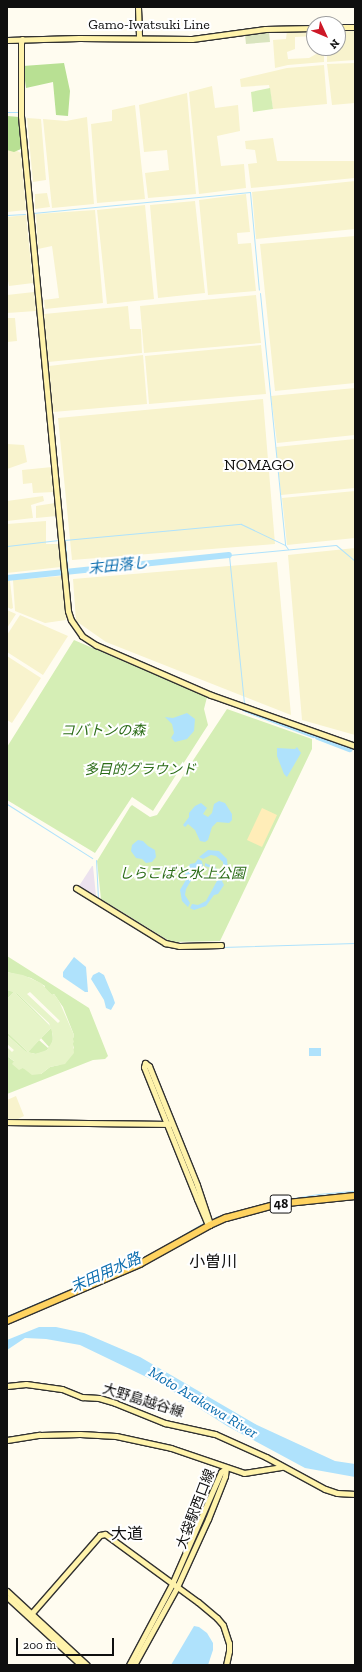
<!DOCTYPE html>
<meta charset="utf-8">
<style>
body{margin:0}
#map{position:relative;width:362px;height:1672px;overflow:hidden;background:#fffcf0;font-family:"Zilla Slab","Noto Sans JP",serif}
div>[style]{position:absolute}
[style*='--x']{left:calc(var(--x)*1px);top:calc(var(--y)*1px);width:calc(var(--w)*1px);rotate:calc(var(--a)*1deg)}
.industrial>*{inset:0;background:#ece2ee}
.farmland>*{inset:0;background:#f8f3cd}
.green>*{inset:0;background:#d5eeb5}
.forest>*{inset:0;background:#b8e093}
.sand>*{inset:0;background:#ffedb8}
.cemetery>*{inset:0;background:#d9e4be}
.pitch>*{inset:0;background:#e6f4c8}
.water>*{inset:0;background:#afe2fc}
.stream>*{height:1px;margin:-0.5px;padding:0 0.5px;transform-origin:0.5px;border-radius:0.5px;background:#afe2fc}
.river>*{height:6px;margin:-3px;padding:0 3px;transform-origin:3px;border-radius:3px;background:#afe2fc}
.roads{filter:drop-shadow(1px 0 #313131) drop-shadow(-1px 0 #313131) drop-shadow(0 1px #313131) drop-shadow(0 -1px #313131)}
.secondary>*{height:5px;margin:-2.5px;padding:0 2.5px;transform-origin:2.5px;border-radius:2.5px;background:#fff3ab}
.primary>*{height:5.5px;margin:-2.75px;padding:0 2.75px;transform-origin:2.75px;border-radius:2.75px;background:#ffd360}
span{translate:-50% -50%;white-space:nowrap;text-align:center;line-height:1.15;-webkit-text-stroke:4px #fff;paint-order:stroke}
.shield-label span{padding:1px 3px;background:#fff;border:1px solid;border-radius:3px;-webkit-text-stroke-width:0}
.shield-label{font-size:13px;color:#0f0f0f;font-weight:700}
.street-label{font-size:14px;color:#0f0f0f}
.park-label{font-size:14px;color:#2c6d18;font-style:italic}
.water-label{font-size:15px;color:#0a6cae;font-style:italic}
.quarter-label{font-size:16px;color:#0f0f0f}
.frame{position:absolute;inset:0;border:8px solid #0f0f0f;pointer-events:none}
.north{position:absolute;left:306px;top:16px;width:40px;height:40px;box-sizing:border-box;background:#fff;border:1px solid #9f9f9f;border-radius:50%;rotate:134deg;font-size:11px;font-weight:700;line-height:16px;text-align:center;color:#0f0f0f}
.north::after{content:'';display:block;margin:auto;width:14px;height:18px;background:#cd1827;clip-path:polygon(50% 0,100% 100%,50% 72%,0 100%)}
.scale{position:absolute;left:16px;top:1638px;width:98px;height:18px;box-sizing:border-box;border:2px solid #0f0f0f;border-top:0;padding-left:5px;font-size:12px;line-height:14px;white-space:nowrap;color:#0f0f0f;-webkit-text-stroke:3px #fff;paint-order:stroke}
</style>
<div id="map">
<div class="industrial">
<div style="clip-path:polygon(92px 866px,93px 866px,96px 896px,79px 886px)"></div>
</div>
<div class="farmland">
<div style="clip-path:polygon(314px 30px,314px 36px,295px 37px,295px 49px,287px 52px,288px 59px,309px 58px,318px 53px,320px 48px,324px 48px,324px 62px,288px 65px,275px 68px,273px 40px,286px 39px,287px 31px)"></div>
<div style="clip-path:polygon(338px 30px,355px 30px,355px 60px,327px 62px,327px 48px,338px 48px)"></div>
<div style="clip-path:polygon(355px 63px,355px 103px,332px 105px,327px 64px)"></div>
<div style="clip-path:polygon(324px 65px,327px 104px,273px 109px,269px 85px,241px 87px,240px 79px,287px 68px)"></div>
<div style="clip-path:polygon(212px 86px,215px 108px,238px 105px,240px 131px,217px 136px,221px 166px,244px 164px,246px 188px,199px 194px,189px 92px)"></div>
<div style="clip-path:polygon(187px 93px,196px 194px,148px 198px,145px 173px,169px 170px,167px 150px,144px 152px,139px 105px)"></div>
<div style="clip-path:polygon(135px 105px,145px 199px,97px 203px,91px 124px,112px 121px,112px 110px)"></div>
<div style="clip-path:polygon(87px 117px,94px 204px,52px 208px,43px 119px,66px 121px)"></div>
<div style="clip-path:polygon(27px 118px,41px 119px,46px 180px,33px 182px)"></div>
<div style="clip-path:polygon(273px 138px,277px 161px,355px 161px,355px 178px,251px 188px,248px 164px,257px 163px,255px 150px,246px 149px,245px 141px)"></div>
<div style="clip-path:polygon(7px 146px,21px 153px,26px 210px,7px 212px)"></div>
<div style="clip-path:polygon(355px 181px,355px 229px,256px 239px,252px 192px)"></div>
<div style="clip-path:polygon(47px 193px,50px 207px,35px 209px,35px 194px)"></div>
<div style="clip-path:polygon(246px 194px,250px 232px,237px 233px,238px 244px,251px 243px,256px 291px,208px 295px,199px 200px)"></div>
<div style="clip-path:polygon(195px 201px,205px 293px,158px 298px,150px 205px)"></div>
<div style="clip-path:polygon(145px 205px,154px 299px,107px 304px,97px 210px)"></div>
<div style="clip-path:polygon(95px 210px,103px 303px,45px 309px,44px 300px,59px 298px,52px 246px,38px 249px,36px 214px)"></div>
<div style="clip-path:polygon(26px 215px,33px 283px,9px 286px,7px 275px,7px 217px)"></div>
<div style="clip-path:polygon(355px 236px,355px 383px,275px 391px,260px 244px)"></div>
<div style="clip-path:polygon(34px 292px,36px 311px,7px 313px,7px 295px)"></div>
<div style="clip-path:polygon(256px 295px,261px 343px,144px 353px,140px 306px)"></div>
<div style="clip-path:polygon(128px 306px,130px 329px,141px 329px,142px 353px,48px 362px,44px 314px)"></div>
<div style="clip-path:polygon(7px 318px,15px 318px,17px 341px,7px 342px)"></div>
<div style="clip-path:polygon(261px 345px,266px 394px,149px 404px,145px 356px)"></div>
<div style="clip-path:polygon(143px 355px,147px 404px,53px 412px,49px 366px)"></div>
<div style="clip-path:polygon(355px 388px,355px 435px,277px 443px,271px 396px)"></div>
<div style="clip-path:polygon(263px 399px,275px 544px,72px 560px,58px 418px)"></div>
<div style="clip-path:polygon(355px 439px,355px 488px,281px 495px,276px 447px)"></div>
<div style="clip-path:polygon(7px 444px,24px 445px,27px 462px,7px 469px)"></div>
<div style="clip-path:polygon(52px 467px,54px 492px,33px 493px,32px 483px,23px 484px,22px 470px)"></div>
<div style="clip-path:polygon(355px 491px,355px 538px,287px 545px,282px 498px)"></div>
<div style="clip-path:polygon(43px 496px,44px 501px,31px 505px,33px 518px,7px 521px,7px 501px)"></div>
<div style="clip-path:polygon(55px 503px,57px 516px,36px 518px,36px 506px)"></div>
<div style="clip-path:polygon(46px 521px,46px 544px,58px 544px,61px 567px,7px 573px,7px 524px)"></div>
<div style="clip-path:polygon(355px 548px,355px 735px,302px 720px,288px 555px)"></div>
<div style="clip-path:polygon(277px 562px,291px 715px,106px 642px,76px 621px,73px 579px)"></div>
<div style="clip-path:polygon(62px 576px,67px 616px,66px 620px,45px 623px,15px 611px,13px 580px)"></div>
<div style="clip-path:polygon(7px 581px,10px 581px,13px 608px,11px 609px,7px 607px)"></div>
<div style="clip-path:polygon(7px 610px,16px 614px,7px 628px)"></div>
<div style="clip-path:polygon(20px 615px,68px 636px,43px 675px,7px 652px,7px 635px)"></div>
<div style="clip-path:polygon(7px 656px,41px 678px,12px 723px,7px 720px)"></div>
<div style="clip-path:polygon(16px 1096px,24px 1116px,16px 1120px,7px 1119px,7px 1100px)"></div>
</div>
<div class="green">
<div style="clip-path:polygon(270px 88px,273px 109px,253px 112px,251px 92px)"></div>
<div style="clip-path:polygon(74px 640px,207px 697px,204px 709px,208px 725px,153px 811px,132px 797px,95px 853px,7px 800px,7px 747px)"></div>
<div style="clip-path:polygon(227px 709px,312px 739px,312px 749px,220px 941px,171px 942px,101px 899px,97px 861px,130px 807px,132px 805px,150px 817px,157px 815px)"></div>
<div style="clip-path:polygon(7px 956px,89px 1008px,108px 1056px,105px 1059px,93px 1060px,7px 1094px,7px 1056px,23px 1068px,41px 1074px,50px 1067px,59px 1065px,74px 1048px,72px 1042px,74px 1035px,63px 1007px,54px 994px,52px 995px,44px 988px,45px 986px,31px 978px,7px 972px)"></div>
<div style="clip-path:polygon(7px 990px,13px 991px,18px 994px,52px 1028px,53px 1040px,50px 1047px,47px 1050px,44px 1052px,36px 1054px,26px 1052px,7px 1035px,7px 1032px,28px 1052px,39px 1040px,48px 1048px,49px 1047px,41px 1038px,51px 1028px,14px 992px,7px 999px)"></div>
</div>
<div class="forest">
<div style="clip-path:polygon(64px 63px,70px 91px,68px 116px,56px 115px,53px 82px,26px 88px,23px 66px)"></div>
<div style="clip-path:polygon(7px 116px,19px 117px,21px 149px,14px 152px,7px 150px)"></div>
</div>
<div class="sand">
<div style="clip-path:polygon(262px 808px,277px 815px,262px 847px,247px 840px)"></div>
</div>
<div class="cemetery">
<div style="clip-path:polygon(258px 32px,269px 32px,270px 42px,246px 44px,245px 35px)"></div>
</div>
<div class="pitch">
<div style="clip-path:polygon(evenodd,7px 972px,23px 975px,41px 983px,52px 995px,54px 994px,59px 1001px,74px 1035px,73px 1039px,74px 1042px,73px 1043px,74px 1053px,65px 1064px,50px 1067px,41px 1074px,32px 1075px,23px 1068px,19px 1070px,12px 1064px,14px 1061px,7px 1056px,7px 1047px,12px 1052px,14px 1050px,7px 1044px,7px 1035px,25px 1051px,35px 1054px,47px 1050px,52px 1042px,53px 1035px,49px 1023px,18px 994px,7px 990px,7px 972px,30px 992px,60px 1021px,58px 1023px,27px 994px,30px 992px)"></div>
<div style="clip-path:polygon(14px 992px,51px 1028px,28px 1052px,7px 1032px,7px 999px)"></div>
</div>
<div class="water">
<div style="clip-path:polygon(187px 713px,195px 719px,194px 731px,187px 739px,175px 742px,171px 738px,174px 733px,172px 724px,165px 717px,173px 718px)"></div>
<div style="clip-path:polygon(297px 747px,301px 753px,287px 777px,284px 774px,277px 756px,277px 748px,295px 749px)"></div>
<div style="clip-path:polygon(219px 801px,225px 803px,232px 814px,232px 820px,229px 823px,217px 822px,212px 827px,208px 840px,205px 842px,200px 841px,195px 830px,188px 824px,185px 827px,183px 825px,189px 817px,189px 813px,195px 806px,201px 803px,207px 808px,203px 814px,208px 817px,212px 813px,214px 804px)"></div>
<div style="clip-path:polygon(138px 840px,143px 841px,148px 846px,155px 850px,156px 857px,152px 862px,146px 863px,142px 859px,136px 858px,131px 851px,132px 845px)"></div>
<div style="clip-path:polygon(208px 850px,219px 851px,227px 859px,228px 869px,222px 881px,224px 885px,218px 894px,214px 895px,206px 906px,194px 910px,190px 908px,192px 904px,198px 905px,206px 901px,218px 879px,215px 869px,205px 866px,205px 863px,215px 867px,220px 873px,223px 868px,223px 862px,216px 856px,211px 855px,203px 859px,199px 857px)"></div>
<div style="clip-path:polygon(198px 859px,202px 861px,203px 866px,198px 869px,186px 889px,185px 895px,190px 903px,188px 907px,182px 901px,180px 890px,187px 878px,185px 874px,190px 864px,195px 863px)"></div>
<div style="clip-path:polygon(74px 957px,86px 967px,88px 992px,85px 992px,63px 977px,63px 972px)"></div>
<div style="clip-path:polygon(99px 972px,104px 975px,113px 997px,115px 1003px,111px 1010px,106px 1008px,104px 1000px,91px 979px,93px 975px)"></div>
<div style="clip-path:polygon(309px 1048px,321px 1048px,321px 1056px,309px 1056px)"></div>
<div style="clip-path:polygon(39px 1327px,56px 1327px,84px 1333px,140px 1357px,257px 1425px,335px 1461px,355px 1464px,355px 1477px,305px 1468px,227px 1426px,163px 1385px,80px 1345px,46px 1339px,25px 1338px,7px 1350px,7px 1340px)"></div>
<div style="clip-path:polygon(194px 1626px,199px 1627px,207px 1633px,213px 1643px,213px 1650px,208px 1665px,171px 1665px)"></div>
</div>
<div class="stream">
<div style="--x:7;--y:112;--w:12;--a:0"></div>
<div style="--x:24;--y:115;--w:98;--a:84.8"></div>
<div style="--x:33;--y:213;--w:218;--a:-5.5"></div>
<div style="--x:250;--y:192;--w:98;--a:84.8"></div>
<div style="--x:7;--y:215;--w:18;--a:-3"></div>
<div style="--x:260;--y:293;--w:253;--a:84.3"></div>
<div style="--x:285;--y:545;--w:5;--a:53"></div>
<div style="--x:64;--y:540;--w:178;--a:-5.2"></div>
<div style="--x:241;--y:524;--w:49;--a:25.5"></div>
<div style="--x:65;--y:540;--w:32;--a:85"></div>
<div style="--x:7;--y:546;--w:52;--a:-6.6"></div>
<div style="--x:244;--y:703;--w:149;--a:-95.8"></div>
<div style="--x:229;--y:555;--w:107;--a:-5.3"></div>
<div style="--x:336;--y:545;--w:25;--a:40"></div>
<div style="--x:7;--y:804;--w:101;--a:32.4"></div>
<div style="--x:96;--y:860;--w:38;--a:87"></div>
<div style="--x:134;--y:927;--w:32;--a:32"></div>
<div style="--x:166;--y:946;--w:18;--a:9"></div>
<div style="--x:184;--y:949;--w:25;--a:-2"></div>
<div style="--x:222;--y:947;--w:133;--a:-1.7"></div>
<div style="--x:215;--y:1217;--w:56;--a:-15.5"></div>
<div style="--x:269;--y:1202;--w:50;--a:-9.3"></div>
<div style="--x:318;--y:1194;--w:37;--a:-5"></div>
<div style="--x:7;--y:1316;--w:155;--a:-23.2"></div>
<div style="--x:149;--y:1255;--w:63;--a:-30.7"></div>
</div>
<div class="river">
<div style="--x:7;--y:578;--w:223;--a:-5.9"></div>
<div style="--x:245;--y:709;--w:73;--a:20.9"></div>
<div style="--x:318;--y:737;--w:34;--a:21"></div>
</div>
<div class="roads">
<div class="secondary">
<div style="--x:138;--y:7;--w:31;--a:88"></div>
<div style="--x:338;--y:27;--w:17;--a:0"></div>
<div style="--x:22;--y:39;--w:4;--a:104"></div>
<div style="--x:21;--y:43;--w:73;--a:90"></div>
<div style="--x:21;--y:116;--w:456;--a:84.6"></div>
<div style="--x:64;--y:570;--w:41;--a:84.4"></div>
<div style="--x:68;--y:611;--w:9;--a:72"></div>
<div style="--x:71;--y:620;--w:19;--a:55"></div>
<div style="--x:82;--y:636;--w:17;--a:33"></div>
<div style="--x:96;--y:645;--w:125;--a:23.5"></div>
<div style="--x:211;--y:695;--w:153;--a:19.5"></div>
<div style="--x:7;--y:40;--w:72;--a:-1.6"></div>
<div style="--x:79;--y:38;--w:113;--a:0.5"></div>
<div style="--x:192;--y:39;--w:74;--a:-7.8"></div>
<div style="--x:265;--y:29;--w:49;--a:-1.2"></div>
<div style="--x:76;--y:888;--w:105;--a:31.7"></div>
<div style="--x:165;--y:943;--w:14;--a:12"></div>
<div style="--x:179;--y:946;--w:42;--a:-1.4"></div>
<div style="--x:145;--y:1063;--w:4;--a:104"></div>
<div style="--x:144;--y:1067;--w:142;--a:68.1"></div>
<div style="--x:197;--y:1199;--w:25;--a:67"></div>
<div style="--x:207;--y:1222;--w:4;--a:45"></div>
<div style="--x:145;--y:1063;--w:5;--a:37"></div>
<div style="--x:149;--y:1066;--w:128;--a:68"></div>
<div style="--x:197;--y:1185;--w:41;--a:71.6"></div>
<div style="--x:7;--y:1122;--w:162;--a:0.7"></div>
<div style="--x:7;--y:1386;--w:19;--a:-6"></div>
<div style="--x:26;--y:1384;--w:36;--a:8"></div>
<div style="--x:62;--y:1389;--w:22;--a:22"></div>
<div style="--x:82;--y:1397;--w:17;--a:3"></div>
<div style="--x:99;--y:1398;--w:17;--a:17"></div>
<div style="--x:115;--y:1403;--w:54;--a:21.8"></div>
<div style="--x:165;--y:1423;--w:51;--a:12.4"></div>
<div style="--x:215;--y:1434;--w:56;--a:24.3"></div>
<div style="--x:266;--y:1457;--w:67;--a:28.5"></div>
<div style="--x:325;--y:1489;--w:13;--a:18"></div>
<div style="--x:337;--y:1493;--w:18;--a:3"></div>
<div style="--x:7;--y:1440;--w:33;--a:-9"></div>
<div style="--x:40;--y:1435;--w:40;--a:-1.4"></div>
<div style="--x:80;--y:1434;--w:36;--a:3"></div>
<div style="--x:116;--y:1436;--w:56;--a:12.3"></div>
<div style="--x:171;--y:1448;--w:77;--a:18.9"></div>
<div style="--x:244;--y:1473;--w:39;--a:-9"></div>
<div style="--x:7;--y:1591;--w:109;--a:42.8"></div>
<div style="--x:7;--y:1597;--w:100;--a:42.6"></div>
<div style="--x:31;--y:1614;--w:105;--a:-48.9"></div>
<div style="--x:100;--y:1535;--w:5;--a:-11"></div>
<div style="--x:105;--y:1534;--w:115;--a:36.2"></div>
<div style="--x:198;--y:1602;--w:25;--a:40"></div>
<div style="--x:217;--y:1618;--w:9;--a:49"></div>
<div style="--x:223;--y:1625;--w:19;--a:72"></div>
<div style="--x:229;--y:1643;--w:8;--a:90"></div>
<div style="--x:229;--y:1651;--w:14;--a:102"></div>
<div style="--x:129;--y:1665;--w:92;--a:-62"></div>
<div style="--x:172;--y:1584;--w:122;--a:-66.4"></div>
<div style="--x:221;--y:1472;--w:6;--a:-39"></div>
<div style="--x:134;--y:1665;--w:89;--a:-61.1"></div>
<div style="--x:177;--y:1587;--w:75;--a:-65.5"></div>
<div style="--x:208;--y:1519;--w:46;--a:-68.4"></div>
<div style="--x:225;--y:1476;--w:8;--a:-83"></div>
</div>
<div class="primary">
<div style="--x:7;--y:1321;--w:145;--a:-23.2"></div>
<div style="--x:140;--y:1264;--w:80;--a:-29.1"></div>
<div style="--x:210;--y:1225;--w:17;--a:-24"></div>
<div style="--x:226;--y:1218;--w:54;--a:-15.1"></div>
<div style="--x:278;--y:1204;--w:77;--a:-5.9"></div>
</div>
</div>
<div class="shield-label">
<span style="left:281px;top:1204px">48</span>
</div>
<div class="street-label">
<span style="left:149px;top:25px">Gamo-Iwatsuki Line</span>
<span style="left:143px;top:1401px;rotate:17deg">大野島越谷線</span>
<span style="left:196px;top:1509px;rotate:-69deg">大袋駅西口線</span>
</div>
<div class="park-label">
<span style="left:103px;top:731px">コバトンの森</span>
<span style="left:140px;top:770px">多目的グラウンド</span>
<span style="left:182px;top:874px">しらこばと水上公園</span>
</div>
<div class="water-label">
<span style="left:118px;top:566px;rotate:-6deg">末田落し</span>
<span style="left:106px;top:1273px;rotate:-24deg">末田用水路</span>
<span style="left:203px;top:1403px;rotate:31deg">Moto Arakawa River</span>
</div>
<div class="quarter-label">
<span style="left:259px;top:465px">NOMAGO</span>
<span style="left:213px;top:1262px">小曽川</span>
<span style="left:127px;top:1534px">大道</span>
</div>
<div class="frame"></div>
<div class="north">N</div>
<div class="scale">200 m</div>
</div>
